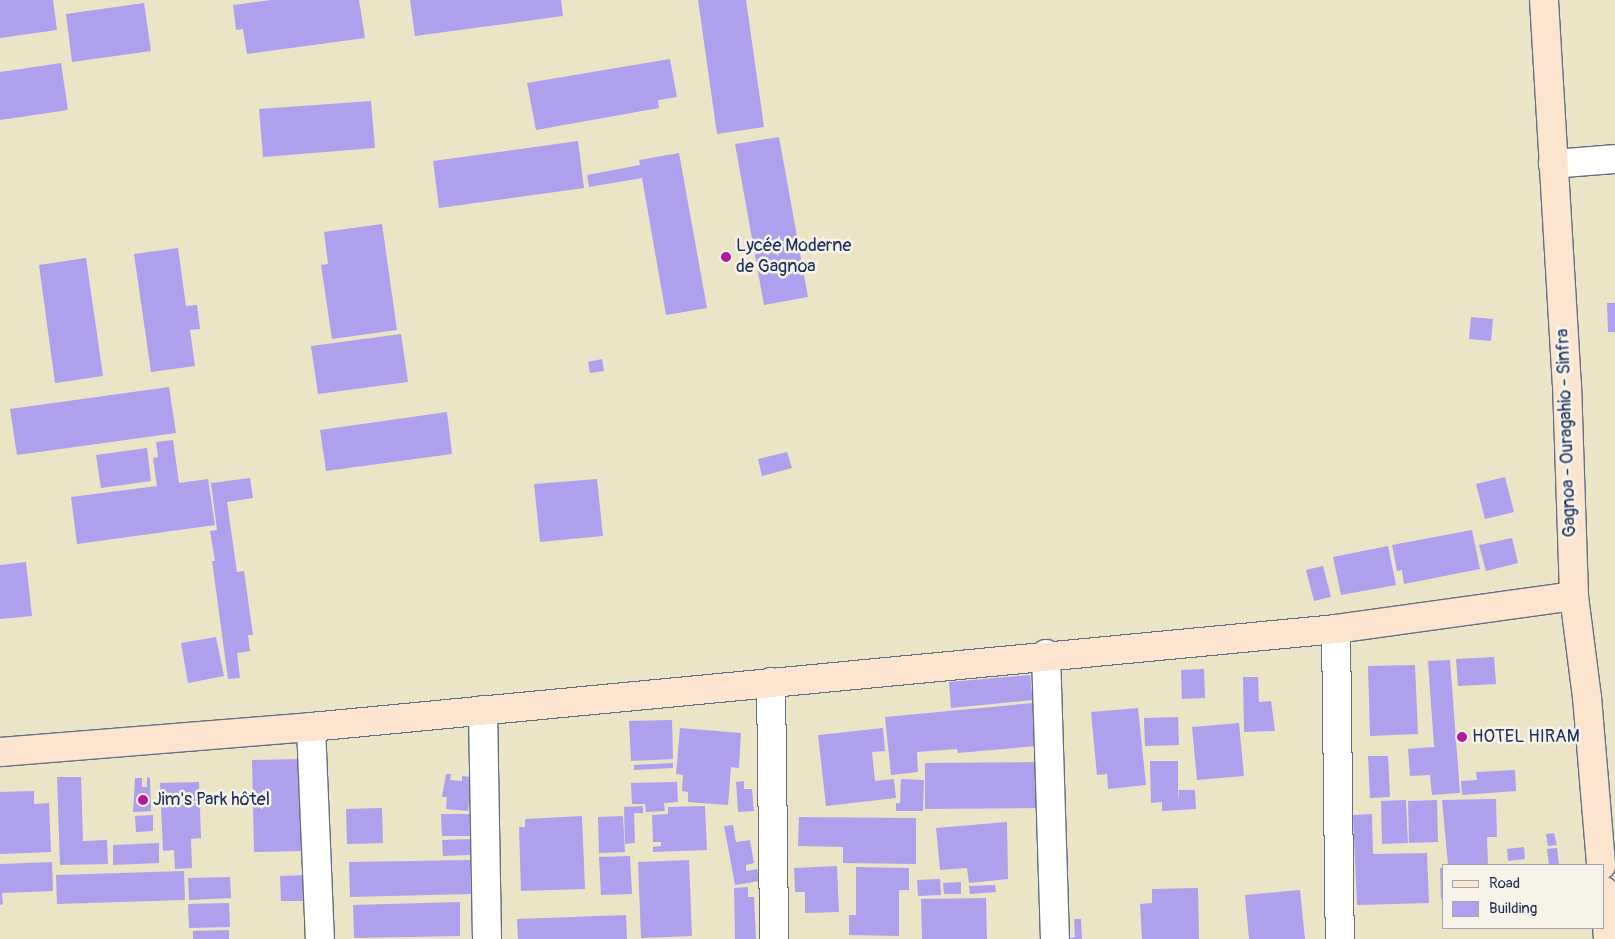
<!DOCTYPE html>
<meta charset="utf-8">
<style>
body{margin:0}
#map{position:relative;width:1615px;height:939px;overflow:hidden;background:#ece4c7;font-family:Pangolin,sans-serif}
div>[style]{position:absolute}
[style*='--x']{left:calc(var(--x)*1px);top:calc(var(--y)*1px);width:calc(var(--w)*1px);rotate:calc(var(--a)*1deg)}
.building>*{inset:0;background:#aea0ed}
.roads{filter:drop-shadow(1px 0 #646e83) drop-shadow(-1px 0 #646e83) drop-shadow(0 1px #646e83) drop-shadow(0 -1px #646e83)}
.street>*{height:28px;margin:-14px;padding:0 14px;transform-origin:14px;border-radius:14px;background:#fff}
.secondary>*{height:28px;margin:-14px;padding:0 14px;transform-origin:14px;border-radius:14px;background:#fce5cf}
.dots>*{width:14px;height:14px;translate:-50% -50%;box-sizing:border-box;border:2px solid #f7f3e8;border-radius:50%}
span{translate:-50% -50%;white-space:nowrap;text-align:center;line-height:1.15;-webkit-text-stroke:5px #f7f3e8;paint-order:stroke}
.poi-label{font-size:18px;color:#1b2f5e}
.left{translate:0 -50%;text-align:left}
.street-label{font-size:18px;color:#1b2f5e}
.legend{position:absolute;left:1442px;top:864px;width:162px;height:65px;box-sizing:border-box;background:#f7f3e8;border:1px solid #9fa5b1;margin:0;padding:6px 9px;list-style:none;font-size:15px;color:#1b2f5e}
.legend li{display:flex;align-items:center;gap:10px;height:25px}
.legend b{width:25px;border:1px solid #9fa5b1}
</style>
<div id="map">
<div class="building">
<div style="clip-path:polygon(0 0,53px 0,57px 30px,0 38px)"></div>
<div style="clip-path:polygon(271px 0,359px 0,365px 38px,247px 54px,243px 29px,236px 30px,233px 5px)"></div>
<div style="clip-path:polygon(410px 0,561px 0,563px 16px,415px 36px)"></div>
<div style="clip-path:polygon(698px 0,746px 0,764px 127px,717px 134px)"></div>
<div style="clip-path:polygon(144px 3px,151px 51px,72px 62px,66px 14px)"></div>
<div style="clip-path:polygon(670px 59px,677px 97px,658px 100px,659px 108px,536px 130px,527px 83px)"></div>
<div style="clip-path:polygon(61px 63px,68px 110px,0 120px,0 72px)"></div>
<div style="clip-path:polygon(371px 101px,375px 148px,263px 157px,259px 109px)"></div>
<div style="clip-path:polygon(779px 137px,808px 297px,764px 305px,735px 144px)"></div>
<div style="clip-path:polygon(578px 141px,584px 188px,439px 208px,433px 161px)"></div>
<div style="clip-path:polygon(679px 153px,707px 308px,666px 315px,642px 178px,589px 187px,587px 175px,640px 165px,639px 160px)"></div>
<div style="clip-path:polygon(382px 224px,397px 330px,332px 339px,321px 265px,328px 264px,324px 232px)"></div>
<div style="clip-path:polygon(178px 248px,186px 306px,197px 305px,200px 329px,190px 330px,195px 366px,151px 372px,134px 254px)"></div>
<div style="clip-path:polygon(86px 258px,103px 376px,55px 383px,39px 265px)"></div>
<div style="clip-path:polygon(1607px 303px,1615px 303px,1615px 332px,1608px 332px)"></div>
<div style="clip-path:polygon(1471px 317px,1493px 319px,1491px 341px,1469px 339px)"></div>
<div style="clip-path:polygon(401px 334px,408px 382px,318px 394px,311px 346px)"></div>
<div style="clip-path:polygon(602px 359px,604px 371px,590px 373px,588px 362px)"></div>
<div style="clip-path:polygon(169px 387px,176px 433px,17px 455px,10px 409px)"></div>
<div style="clip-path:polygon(447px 412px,452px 454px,326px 471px,320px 430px)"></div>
<div style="clip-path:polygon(173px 440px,179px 483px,208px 479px,215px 525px,77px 544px,71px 497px,157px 486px,153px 458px,158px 457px,156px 442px)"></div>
<div style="clip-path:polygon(147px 448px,151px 481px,101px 488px,96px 455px)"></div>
<div style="clip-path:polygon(787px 452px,792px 468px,762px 476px,758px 459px)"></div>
<div style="clip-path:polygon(1505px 477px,1514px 512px,1485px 519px,1476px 484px)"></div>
<div style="clip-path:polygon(250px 478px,253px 498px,227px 502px,237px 572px,244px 571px,253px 635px,248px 635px,250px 651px,237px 653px,240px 678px,228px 679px,212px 561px,215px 561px,210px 531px,217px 530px,211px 483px)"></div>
<div style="clip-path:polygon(597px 479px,603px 536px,540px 542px,534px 484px)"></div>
<div style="clip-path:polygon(1472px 530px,1480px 569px,1404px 584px,1402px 570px,1397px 571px,1392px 545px)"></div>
<div style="clip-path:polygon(1512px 538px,1518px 563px,1486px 571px,1479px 545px)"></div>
<div style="clip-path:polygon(1388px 546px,1396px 585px,1341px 595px,1333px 557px)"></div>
<div style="clip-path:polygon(26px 562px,32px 616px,0 619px,0 565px)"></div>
<div style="clip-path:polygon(1323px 566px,1331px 597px,1314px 601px,1306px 570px)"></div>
<div style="clip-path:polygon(216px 637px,224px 676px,188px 683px,181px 643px)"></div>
<div style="clip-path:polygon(1494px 657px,1496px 684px,1458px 686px,1456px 659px)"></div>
<div style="clip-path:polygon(1450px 660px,1460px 793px,1432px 795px,1430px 775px,1410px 776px,1408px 749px,1434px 747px,1428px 661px)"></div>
<div style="clip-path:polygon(1415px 665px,1418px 734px,1370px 736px,1368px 666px)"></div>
<div style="clip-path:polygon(1204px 669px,1205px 698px,1182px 699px,1181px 670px)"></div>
<div style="clip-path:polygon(1030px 675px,1033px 700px,951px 708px,949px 682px)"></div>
<div style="clip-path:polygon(1243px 677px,1258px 677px,1259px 702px,1271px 701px,1275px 731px,1244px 732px)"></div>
<div style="clip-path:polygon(1033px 703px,1037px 746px,958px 753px,957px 749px,917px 752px,918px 772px,891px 775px,885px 717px)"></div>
<div style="clip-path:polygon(1138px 708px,1146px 785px,1108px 789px,1107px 774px,1097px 775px,1091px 712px)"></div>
<div style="clip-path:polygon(1178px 717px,1179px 745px,1145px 746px,1144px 718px)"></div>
<div style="clip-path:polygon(672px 720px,673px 759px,631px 761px,629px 721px)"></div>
<div style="clip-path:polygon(1239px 723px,1244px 776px,1197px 780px,1192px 727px)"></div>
<div style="clip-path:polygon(680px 728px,741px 733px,739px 768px,731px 767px,728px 805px,688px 802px,688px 792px,682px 791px,683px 775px,676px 774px)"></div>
<div style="clip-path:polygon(883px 728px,885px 751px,872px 752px,875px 781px,894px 779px,896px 798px,826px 806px,818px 735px)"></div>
<div style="clip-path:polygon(1368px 756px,1388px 756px,1390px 797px,1370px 798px)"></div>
<div style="clip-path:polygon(302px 759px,304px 851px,254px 852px,252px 760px)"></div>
<div style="clip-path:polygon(1150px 761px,1178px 761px,1178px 800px,1179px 790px,1195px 790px,1196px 809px,1162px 811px,1162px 802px,1151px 803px)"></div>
<div style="clip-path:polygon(1038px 762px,1039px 808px,925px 809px,925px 763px)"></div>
<div style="clip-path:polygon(673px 763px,673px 768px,634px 770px,634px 765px)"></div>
<div style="clip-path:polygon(1515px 770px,1516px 791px,1462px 795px,1461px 781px,1477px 780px,1476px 772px)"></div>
<div style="clip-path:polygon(446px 774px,451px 774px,450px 780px,462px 781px,462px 776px,471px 777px,468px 811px,446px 809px,447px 797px,442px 797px)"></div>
<div style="clip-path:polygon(57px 777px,81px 777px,83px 841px,107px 840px,108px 864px,60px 865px)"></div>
<div style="clip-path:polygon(147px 777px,150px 778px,151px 811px,133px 812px,135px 778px,142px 778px,142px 787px,147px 787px)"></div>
<div style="clip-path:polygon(901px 779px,924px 780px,923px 811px,896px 811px,896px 803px,900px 803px)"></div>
<div style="clip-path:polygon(744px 781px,744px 789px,752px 789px,754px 811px,738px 812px,736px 782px)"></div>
<div style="clip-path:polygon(199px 782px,201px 838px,191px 839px,192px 868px,175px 869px,174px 850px,163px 851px,160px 783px)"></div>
<div style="clip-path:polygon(677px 782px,678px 802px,664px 803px,665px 811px,646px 812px,645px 804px,632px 804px,631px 783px)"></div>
<div style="clip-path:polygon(34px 791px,34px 804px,49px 803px,51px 852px,0 854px,0 792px)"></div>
<div style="clip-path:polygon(1496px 799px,1497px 837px,1487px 837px,1488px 865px,1448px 865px,1442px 800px)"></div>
<div style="clip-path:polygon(1406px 800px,1408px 843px,1382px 844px,1381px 801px)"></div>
<div style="clip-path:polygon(1437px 800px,1438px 842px,1409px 843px,1408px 801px)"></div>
<div style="clip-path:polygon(643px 806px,643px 813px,634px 813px,635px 843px,625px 844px,624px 807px)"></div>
<div style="clip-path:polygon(705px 806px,707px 850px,653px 852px,653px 847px,661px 846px,661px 842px,653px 842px,652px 815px,668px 814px,668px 807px)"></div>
<div style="clip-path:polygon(382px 808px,383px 843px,347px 844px,346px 809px)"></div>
<div style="clip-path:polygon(441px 814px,470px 814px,470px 836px,442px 836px)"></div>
<div style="clip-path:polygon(1372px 814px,1373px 854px,1427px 853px,1429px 903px,1357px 905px,1353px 815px)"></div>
<div style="clip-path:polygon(153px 815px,153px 831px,136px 832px,135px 816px)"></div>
<div style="clip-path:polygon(582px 816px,585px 889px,521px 891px,519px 827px,525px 827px,525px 819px)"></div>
<div style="clip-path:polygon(623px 816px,625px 852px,599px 853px,598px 817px)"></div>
<div style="clip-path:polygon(799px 817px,916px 818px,916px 864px,843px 863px,843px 847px,798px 846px)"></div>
<div style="clip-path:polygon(1007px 822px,1008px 879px,969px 883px,967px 868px,940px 870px,936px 828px)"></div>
<div style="clip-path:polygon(733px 825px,736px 842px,750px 840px,754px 863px,746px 865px,746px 871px,757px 869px,759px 881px,735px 885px,724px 826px)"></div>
<div style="clip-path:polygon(1554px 833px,1557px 845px,1548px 846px,1546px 834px)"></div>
<div style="clip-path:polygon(471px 839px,471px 855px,443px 856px,442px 840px)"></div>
<div style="clip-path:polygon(159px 843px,159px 863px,113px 865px,113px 845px)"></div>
<div style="clip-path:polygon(1524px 847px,1525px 859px,1508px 861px,1507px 849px)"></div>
<div style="clip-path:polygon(1557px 848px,1559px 864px,1549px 865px,1547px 849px)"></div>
<div style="clip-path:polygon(630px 856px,632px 894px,601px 895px,599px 857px)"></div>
<div style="clip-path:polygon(470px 860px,471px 894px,350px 897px,349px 862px)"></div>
<div style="clip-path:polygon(689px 860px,692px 936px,641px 938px,638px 862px)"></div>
<div style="clip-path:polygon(52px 862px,53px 891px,2px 893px,3px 904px,0 905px,0 864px)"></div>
<div style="clip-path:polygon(837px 866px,839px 912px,805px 913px,805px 892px,795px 892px,794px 868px)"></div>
<div style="clip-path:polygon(856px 867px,909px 868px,909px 890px,899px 890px,899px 936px,849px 935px,849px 915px,856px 915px)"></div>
<div style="clip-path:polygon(1440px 868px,1444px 868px,1444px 899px,1441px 899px)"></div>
<div style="clip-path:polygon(184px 871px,185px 900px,57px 904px,56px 875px)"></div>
<div style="clip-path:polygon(305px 875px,305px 901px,281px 901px,280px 876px)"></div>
<div style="clip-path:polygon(230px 877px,231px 898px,189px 900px,188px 878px)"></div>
<div style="clip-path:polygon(940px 879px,941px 895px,918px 896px,917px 880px)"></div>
<div style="clip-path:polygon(961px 882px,961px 894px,944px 894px,943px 883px)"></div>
<div style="clip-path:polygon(995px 885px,996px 892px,970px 894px,969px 886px)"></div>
<div style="clip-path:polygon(748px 887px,748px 897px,754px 897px,756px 939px,735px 939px,734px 888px)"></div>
<div style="clip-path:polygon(1198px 888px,1199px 939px,1142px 939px,1140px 904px,1152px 903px,1152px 889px)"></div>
<div style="clip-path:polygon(1300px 890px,1305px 939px,1249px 939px,1245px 895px)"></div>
<div style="clip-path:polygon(986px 898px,987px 939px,922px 939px,921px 899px)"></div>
<div style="clip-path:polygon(460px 902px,460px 936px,354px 938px,353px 905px)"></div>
<div style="clip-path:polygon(229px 903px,230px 927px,189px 928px,188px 904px)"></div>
<div style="clip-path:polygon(626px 915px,627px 939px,518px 939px,517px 919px)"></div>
<div style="clip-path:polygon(1074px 919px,1081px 919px,1082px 939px,1067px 939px,1075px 937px)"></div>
<div style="clip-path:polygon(229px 930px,229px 939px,193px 939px,193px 931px)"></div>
</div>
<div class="roads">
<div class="street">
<div style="--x:1553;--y:164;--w:62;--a:-4.6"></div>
<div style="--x:1336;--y:629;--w:310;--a:89.3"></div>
<div style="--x:1046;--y:654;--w:285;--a:88.2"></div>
<div style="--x:771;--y:682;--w:257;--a:89.3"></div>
<div style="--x:483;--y:710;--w:229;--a:89"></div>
<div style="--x:311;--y:727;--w:212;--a:87.6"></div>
</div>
<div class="secondary">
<div style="--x:1544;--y:0;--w:385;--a:86.6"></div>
<div style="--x:1567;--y:384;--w:212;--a:88.1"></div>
<div style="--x:1574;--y:596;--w:102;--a:82.7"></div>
<div style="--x:1587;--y:697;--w:169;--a:85.2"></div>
<div style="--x:0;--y:752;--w:312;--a:-4.6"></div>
<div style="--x:311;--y:727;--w:1030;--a:-5.46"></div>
<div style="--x:1336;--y:629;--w:240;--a:-7.9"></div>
<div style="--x:1604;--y:891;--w:48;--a:85.2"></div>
</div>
</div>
<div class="dots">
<div style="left:726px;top:257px;background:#b5179e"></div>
<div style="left:1462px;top:737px;background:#b5179e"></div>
<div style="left:143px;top:800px;background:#b5179e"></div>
</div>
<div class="poi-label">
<span class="left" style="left:736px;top:257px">Lycée Moderne<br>de Gagnoa</span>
<span class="left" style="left:1472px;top:737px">HOTEL HIRAM</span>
<span class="left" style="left:153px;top:800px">Jim's Park hôtel</span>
</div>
<div class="street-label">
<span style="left:1567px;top:433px;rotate:-92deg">Gagnoa - Ouragahio - Sinfra</span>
</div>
<ul class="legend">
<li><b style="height:6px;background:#fce5cf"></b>Road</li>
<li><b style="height:14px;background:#aea0ed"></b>Building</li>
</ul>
</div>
